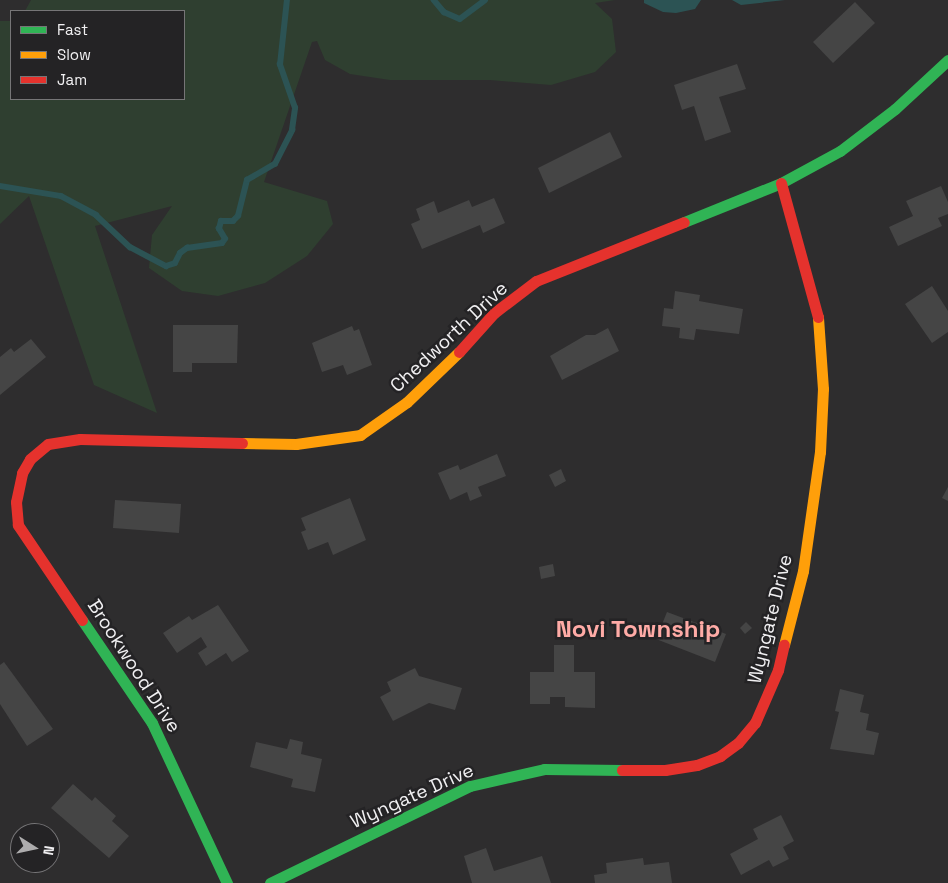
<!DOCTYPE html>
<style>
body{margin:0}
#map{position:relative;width:948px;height:883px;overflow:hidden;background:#2e2d2e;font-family:"Space Grotesk",sans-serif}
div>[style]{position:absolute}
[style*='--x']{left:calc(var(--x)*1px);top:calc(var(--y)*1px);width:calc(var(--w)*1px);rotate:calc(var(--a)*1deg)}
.green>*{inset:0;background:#2f3f30}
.water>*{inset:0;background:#2c5354}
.stream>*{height:5.5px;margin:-2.75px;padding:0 2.75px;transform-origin:2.75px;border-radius:2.75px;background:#2c5354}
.building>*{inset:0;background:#454545}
.fast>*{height:11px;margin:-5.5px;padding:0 5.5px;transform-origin:5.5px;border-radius:5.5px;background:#30b455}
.slow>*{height:11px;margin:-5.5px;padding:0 5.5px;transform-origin:5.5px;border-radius:5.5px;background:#ff9f0a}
.jam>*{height:11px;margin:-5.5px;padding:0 5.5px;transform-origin:5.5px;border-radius:5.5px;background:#e5322d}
span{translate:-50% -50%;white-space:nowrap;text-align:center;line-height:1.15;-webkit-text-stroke:5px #242325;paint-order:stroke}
.street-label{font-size:19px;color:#f1f0f2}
.district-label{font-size:24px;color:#ffaba6;font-weight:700}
.legend{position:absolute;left:10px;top:10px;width:175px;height:90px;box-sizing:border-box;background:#242325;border:1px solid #767577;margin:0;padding:6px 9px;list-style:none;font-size:15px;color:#f1f0f2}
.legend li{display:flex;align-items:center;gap:10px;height:25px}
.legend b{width:25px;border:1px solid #767577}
.north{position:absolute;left:10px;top:823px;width:50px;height:50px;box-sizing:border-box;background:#242325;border:1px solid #767577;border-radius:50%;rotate:100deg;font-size:14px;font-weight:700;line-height:20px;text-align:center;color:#f1f0f2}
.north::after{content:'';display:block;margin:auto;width:18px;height:22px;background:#adacad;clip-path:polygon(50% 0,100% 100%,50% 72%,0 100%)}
</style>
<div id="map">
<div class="green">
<div style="clip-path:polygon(31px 0,615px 0,595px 3px,612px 19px,616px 52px,595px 72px,551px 85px,490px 80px,390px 80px,350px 74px,325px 60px,317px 41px,312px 42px,264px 182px,327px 201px,333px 224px,307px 256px,265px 283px,218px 296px,182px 291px,149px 268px,152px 235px,172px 206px,95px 226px,157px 413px,94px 385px,29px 196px,0 224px,0 21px,11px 21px,11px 99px,184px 99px,184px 11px,25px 11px)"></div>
</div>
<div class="water">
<div style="clip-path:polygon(644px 0,701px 0,695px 9px,676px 13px,663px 12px,644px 3px)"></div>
<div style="clip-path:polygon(732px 0,785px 0,741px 5px)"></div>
</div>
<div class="stream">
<div style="--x:434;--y:0;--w:16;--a:50"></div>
<div style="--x:444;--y:12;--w:17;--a:24"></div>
<div style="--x:460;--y:19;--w:31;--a:-37"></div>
<div style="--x:0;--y:186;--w:62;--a:9.3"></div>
<div style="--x:61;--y:196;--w:40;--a:28"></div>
<div style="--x:96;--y:215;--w:47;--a:43.3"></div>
<div style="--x:130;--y:247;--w:41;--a:27.8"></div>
<div style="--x:166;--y:266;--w:9;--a:-18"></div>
<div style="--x:175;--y:263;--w:11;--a:-63"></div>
<div style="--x:180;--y:253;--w:9;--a:-36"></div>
<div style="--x:187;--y:248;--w:35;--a:-8"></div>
<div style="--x:222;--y:243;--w:5;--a:-53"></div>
<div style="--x:225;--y:239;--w:12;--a:-121"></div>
<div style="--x:219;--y:229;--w:8;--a:-76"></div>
<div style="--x:221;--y:221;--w:12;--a:0"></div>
<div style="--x:233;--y:221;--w:7;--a:-45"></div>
<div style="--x:238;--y:216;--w:37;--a:-76"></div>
<div style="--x:247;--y:180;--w:32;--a:-30"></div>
<div style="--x:275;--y:164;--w:38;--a:-63"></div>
<div style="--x:292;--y:130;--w:22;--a:-82"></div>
<div style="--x:295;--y:108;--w:46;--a:-109.2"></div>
<div style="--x:280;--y:65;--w:65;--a:-83.9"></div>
</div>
<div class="building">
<div style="clip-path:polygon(855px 2px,875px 23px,833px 63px,813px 42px)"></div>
<div style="clip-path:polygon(737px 64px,746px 89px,719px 97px,731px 132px,705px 141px,694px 106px,682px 110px,674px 85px)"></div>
<div style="clip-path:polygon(610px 132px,622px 157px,549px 193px,538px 168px)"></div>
<div style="clip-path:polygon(941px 186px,948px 202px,948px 214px,938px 218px,942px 226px,898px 246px,889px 227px,913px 216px,906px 201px)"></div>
<div style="clip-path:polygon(494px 198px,505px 223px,483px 233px,480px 225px,422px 249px,411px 224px,420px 220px,416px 209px,434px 201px,438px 213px,469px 200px,472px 207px)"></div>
<div style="clip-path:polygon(932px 286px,948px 311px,948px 332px,932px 343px,905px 304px)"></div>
<div style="clip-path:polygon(675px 291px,700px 295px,699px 301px,743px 309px,739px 334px,696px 329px,694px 340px,679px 338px,680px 328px,662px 326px,664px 308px,673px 309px)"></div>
<div style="clip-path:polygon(173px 325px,238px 325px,237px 363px,192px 363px,192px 372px,173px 372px)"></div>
<div style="clip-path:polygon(352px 326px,354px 331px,359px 329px,372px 365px,347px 375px,343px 365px,322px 372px,312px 343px)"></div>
<div style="clip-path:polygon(608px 328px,619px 351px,562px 380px,550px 356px,586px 335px,595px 335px)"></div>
<div style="clip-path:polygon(31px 339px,46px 357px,0 395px,0 357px,11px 348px,14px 352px)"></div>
<div style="clip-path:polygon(497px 454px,506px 476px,478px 487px,482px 496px,470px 501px,467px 492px,450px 500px,438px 473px,458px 465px,460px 470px)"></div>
<div style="clip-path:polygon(561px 469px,566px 481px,555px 487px,549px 475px)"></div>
<div style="clip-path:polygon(948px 487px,948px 501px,942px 498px)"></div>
<div style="clip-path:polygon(350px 498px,366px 540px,333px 555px,328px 542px,308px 550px,301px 532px,306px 530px,301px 518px)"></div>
<div style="clip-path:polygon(115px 500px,181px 504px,179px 533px,113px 528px)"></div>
<div style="clip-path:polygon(553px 564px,555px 576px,541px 579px,539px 567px)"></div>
<div style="clip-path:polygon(218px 605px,249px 651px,232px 662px,226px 653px,206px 666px,198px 653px,207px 647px,201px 637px,177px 653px,163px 633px,189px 616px,192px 620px)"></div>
<div style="clip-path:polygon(667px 612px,726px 634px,715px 662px,656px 639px)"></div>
<div style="clip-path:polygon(746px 622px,752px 628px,745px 634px,740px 628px)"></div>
<div style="clip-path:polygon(554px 645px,574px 645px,574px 672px,595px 672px,595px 708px,565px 707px,565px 697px,550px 697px,550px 704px,530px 704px,530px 672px,554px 672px)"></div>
<div style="clip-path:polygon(4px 662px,53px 729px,27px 746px,0 704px,0 665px)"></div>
<div style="clip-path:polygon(415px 668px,419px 676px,462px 688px,455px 710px,429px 703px,393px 721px,380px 697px,391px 691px,387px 682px)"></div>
<div style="clip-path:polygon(840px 689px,864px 695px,860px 712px,869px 714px,866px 730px,879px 733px,874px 755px,830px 749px,839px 712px,835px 711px)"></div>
<div style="clip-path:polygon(290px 739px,303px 742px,301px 754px,322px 759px,315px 792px,291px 787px,293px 779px,250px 767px,256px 742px,287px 749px)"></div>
<div style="clip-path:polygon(73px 784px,92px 801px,95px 797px,116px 816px,112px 821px,129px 836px,109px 858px,51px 808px)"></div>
<div style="clip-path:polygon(781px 815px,794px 841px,783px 847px,789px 859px,773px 867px,769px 860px,741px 875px,730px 854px,758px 839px,753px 829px)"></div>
<div style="clip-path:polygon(486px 848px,494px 871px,542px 856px,551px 883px,472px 883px,464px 856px)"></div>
<div style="clip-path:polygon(643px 858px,644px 865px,669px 862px,672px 883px,595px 883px,594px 875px,607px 873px,606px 863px)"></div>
</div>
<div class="fast">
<div style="--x:684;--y:222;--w:105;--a:-21.9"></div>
<div style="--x:781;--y:183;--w:67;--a:-28.5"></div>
<div style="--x:840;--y:151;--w:69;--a:-37.4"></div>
<div style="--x:895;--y:109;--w:72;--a:-42.8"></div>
<div style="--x:82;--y:620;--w:125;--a:55.8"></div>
<div style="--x:152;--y:723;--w:177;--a:64.9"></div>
<div style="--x:270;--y:883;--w:222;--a:-25.9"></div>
<div style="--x:470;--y:786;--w:76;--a:-12.9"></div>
<div style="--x:544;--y:769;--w:78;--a:0.7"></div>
</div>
<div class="slow">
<div style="--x:242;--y:443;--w:54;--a:1.1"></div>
<div style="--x:296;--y:444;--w:65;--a:-8"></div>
<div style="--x:360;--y:435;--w:57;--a:-35.1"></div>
<div style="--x:407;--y:402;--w:72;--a:-43.9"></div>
<div style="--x:784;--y:645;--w:76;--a:-75.6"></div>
<div style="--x:803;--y:571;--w:120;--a:-81.9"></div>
<div style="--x:820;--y:452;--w:63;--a:-87.3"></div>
<div style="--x:823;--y:389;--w:72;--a:-94"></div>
</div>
<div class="jam">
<div style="--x:781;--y:183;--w:139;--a:74.6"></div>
<div style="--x:459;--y:352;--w:52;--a:-48.1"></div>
<div style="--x:494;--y:313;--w:53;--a:-37.3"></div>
<div style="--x:536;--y:281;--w:159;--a:-21.7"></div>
<div style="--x:82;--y:620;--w:115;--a:-124"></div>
<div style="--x:18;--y:525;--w:23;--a:-95"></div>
<div style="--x:16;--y:502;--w:30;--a:-78"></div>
<div style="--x:22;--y:473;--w:16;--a:-60"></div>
<div style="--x:30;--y:459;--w:23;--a:-40"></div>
<div style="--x:48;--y:444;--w:32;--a:-9"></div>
<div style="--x:80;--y:439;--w:162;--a:1.4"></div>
<div style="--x:622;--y:770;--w:43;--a:0"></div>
<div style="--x:665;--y:770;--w:32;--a:-9"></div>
<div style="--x:697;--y:765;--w:25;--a:-21"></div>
<div style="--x:720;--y:756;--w:22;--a:-36"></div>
<div style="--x:738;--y:743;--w:26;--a:-50"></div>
<div style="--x:755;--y:723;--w:58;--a:-66.5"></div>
<div style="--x:778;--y:670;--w:26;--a:-77"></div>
</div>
<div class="street-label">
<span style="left:449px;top:337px;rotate:-43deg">Chedworth Drive</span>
<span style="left:770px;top:619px;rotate:-76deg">Wyngate Drive</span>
<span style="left:134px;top:666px;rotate:57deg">Brookwood Drive</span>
<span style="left:412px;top:796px;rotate:-24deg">Wyngate Drive</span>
</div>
<div class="district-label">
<span style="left:638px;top:629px">Novi Township</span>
</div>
<ul class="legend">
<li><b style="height:6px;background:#30b455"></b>Fast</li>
<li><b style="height:6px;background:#ff9f0a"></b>Slow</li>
<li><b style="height:6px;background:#e5322d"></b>Jam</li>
</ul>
<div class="north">N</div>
</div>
